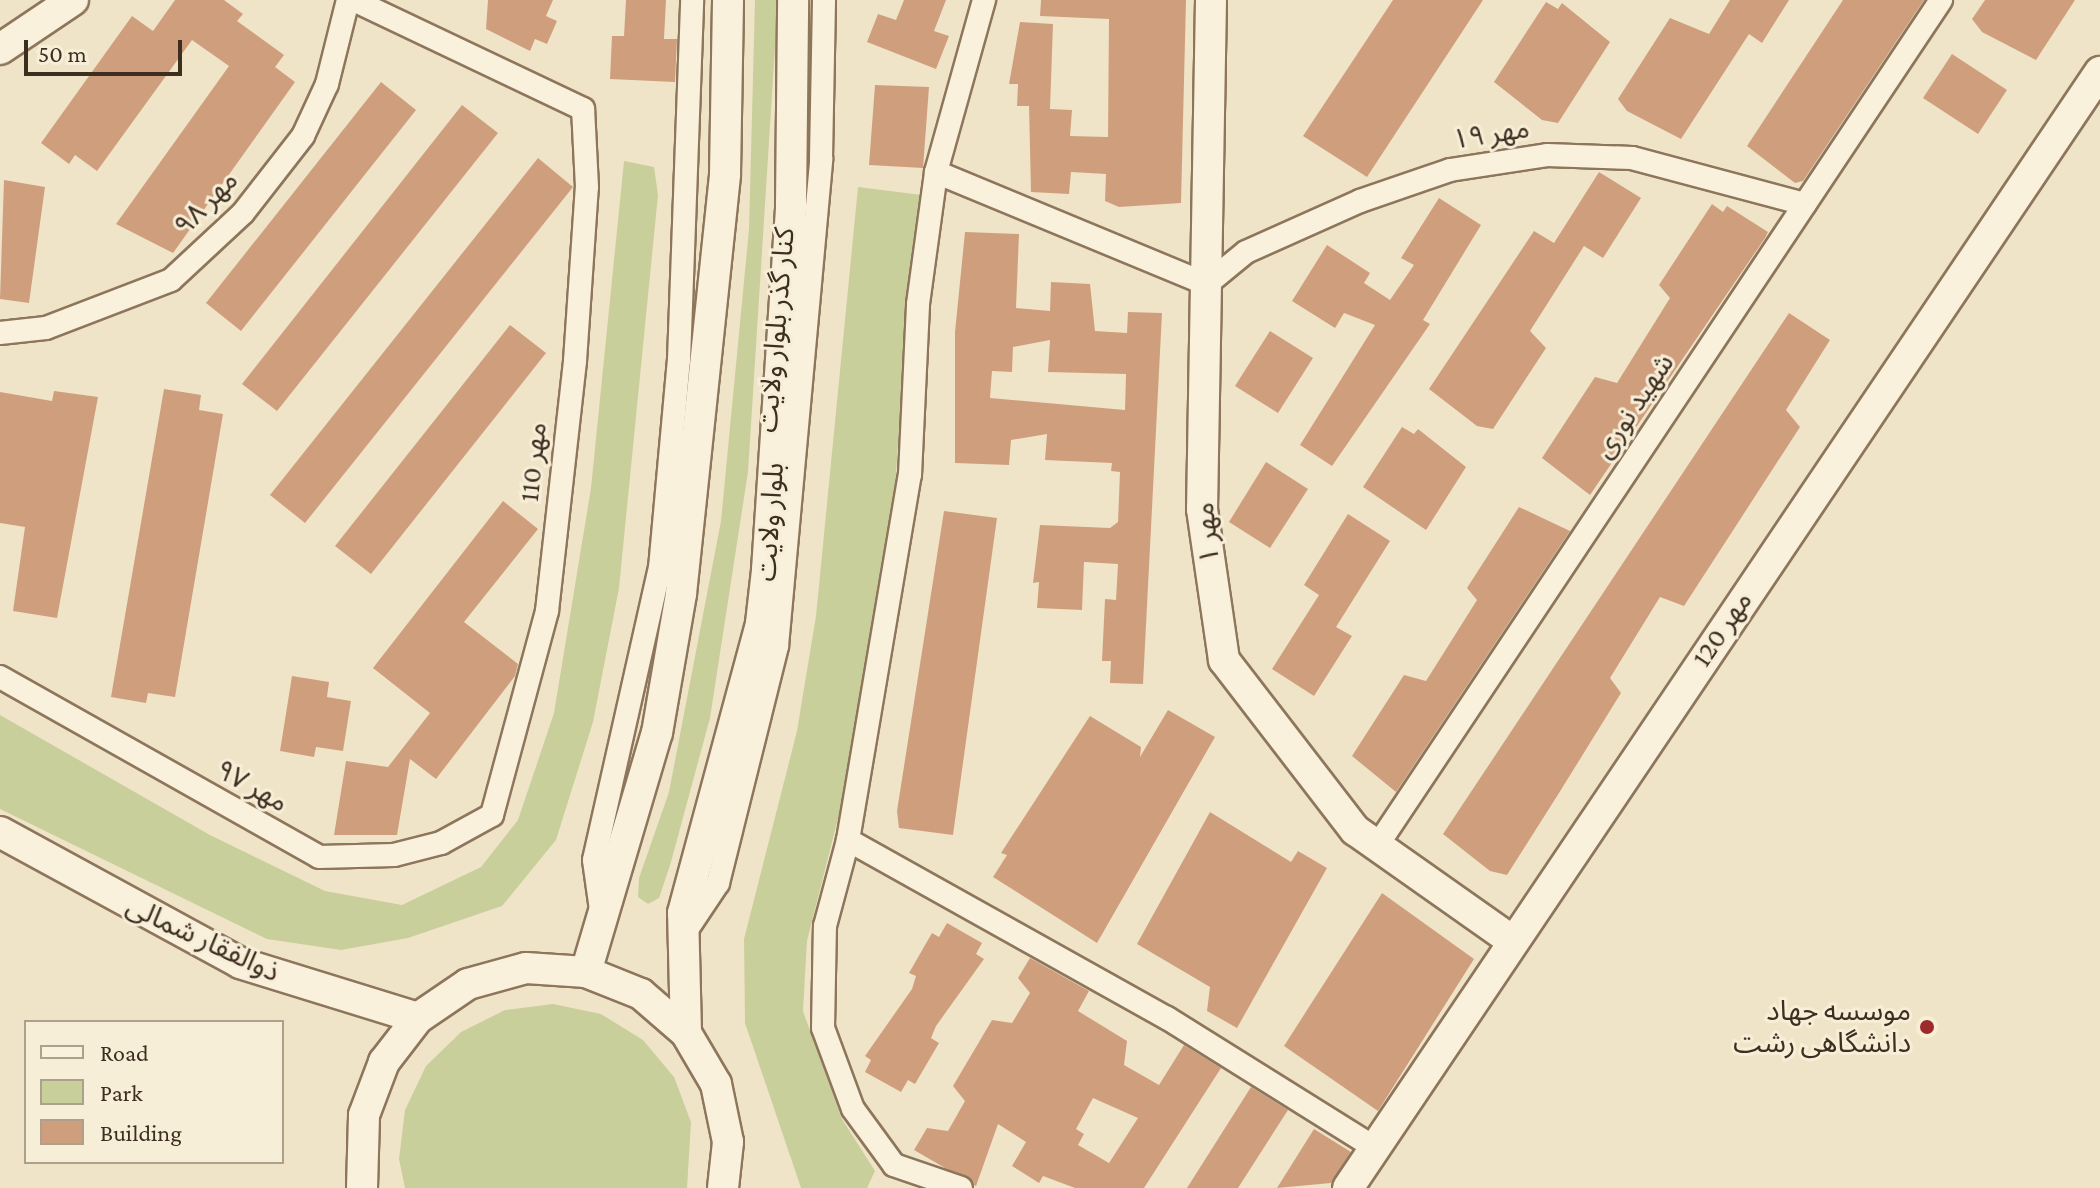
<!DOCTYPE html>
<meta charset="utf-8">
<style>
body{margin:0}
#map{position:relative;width:2100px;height:1188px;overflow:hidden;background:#f0e4c8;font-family:"Crimson Pro","Noto Sans Arabic",serif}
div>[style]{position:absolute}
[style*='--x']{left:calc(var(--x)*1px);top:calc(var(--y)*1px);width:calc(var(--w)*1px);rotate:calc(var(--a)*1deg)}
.green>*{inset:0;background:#c9cf9b}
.building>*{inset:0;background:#cf9f7d}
.roads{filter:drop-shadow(2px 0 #8d765c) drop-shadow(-2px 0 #8d765c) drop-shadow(0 2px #8d765c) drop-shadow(0 -2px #8d765c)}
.street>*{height:22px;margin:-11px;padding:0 11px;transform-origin:11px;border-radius:11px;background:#faf1dc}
.secondary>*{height:30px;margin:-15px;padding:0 15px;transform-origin:15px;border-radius:15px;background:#faf1dc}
.dots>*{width:22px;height:22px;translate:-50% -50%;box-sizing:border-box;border:4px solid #f7eed8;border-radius:50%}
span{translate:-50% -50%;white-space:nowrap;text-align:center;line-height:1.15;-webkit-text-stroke:6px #f7eed8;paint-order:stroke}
.street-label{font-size:28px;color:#3d2e20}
.poi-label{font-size:28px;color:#3d2e20}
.right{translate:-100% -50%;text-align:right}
.legend{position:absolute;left:24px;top:1020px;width:260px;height:144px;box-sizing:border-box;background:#f7eed8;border:2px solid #ada18e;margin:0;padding:10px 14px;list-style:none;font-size:24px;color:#3d2e20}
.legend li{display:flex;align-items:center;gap:16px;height:40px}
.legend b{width:40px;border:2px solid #ada18e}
.scale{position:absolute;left:24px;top:40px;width:158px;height:36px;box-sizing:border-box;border:4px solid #3d2e20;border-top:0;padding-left:10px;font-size:24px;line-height:28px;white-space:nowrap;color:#3d2e20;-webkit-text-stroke:6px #f7eed8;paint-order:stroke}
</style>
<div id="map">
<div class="green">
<div style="clip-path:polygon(755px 0,778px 0,748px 472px,710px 718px,671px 862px,659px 898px,648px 904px,638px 897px,639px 878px,669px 792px,721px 521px,749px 229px)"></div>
<div style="clip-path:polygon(624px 161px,654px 167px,658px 195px,619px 588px,593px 722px,556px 840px,502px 906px,408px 938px,341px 950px,267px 939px,0 809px,0 715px,210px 835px,325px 891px,402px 905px,481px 867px,518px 820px,554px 713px,591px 488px)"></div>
<div style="clip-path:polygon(858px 187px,922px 195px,907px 302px,894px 506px,851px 767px,807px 941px,803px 1011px,842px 1119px,875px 1171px,867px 1188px,801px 1188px,745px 1023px,744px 939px,797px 731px,816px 616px)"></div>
<div style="clip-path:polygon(553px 1004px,601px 1014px,643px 1040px,674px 1077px,691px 1122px,687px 1188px,405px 1188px,399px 1159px,405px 1110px,426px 1066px,461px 1032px,505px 1010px)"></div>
</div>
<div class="building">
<div style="clip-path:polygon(175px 0,224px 0,243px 14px,237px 21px,284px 55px,275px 67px,295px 82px,173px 253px,116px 224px,229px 66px,192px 40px,97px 171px,75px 155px,69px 164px,41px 143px,132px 16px,153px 31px)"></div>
<div style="clip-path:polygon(488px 0,553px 0,546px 16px,557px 21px,547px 44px,535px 39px,530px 51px,486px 29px)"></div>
<div style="clip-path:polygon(626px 0,666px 0,664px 39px,677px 39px,675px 82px,610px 79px,612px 36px,624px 36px)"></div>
<div style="clip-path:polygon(904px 0,946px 0,934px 31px,949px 36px,936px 69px,867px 42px,878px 14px,896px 20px)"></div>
<div style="clip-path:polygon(1041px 0,1186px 0,1181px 203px,1119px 207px,1105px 201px,1106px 174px,1071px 172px,1069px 194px,1031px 192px,1029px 106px,1017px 106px,1018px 84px,1009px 84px,1020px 22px,1053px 24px,1050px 109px,1072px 110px,1070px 136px,1108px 137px,1109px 19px,1040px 16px)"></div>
<div style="clip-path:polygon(1393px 0,1483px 0,1367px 177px,1303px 136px)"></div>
<div style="clip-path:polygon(1730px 0,1789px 0,1762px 43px,1749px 34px,1681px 139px,1627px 111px,1618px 99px,1670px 18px,1709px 34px)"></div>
<div style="clip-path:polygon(1843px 0,1924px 0,1803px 181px,1795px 183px,1747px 146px)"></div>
<div style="clip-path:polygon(1985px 0,2075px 0,2036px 60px,1982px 32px,1972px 19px)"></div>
<div style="clip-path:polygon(1546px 2px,1558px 9px,1562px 3px,1610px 42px,1558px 123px,1542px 120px,1494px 82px)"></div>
<div style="clip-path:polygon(1952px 54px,2007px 90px,1978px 134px,1923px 98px)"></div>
<div style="clip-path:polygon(381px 82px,416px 110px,241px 331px,206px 303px)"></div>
<div style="clip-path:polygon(875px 85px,929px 87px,923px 168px,869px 165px)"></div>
<div style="clip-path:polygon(462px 105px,498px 133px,277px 411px,242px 384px)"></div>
<div style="clip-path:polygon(538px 158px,573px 187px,305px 523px,270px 495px)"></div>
<div style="clip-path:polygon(1599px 172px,1641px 198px,1603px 258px,1584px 246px,1530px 331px,1546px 348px,1493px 429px,1477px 426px,1429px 389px,1534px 231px,1554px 243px)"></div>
<div style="clip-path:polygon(4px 180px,45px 187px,29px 303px,0 299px)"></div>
<div style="clip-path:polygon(1439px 198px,1481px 225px,1423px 320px,1430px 324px,1332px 466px,1300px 445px,1375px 325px,1344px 313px,1335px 328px,1292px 301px,1327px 245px,1370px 273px,1364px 283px,1390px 300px,1414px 265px,1401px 258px)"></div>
<div style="clip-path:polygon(1712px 204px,1723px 212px,1727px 206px,1768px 232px,1765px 238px,1590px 495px,1542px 458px,1595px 377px,1617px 383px,1670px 298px,1659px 285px)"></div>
<div style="clip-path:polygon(evenodd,965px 232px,1019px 234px,1016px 308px,1050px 311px,1051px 282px,1090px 284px,1095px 331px,1127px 333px,1128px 312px,1162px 313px,1143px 684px,1110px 683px,1111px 661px,1102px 661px,1105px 599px,1116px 600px,1118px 564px,1084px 562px,1082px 610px,1037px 608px,1039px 582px,1033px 583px,1040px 525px,1110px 528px,1118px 522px,1120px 472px,1111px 471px,1112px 463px,1045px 460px,1047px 434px,1011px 440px,1009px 465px,955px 463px,955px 332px,965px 232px,1050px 340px,1048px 372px,1126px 374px,1125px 410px,990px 398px,992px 371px,1012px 372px,1013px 347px,1050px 340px)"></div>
<div style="clip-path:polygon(1789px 313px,1830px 340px,1786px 410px,1800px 427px,1684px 606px,1660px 597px,1610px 678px,1621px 693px,1559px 793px,1507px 875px,1490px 871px,1443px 834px)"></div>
<div style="clip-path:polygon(510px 325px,546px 353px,371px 574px,335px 546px)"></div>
<div style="clip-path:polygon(1270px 331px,1313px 358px,1278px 413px,1235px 386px)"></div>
<div style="clip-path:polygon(164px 389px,201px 395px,199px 410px,223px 414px,175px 697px,148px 693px,146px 703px,111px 697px)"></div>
<div style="clip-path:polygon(54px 391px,98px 397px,57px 618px,13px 611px,25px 527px,0 523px,0 392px,52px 401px)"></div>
<div style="clip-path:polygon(1402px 427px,1414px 434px,1418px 429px,1466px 467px,1426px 530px,1363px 487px)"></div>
<div style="clip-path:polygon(1266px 462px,1308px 489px,1270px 548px,1229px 522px)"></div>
<div style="clip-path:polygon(503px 501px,538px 529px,464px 622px,518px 664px,515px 676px,436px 779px,410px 759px,397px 835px,334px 835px,346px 761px,388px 767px,430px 713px,373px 668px)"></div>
<div style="clip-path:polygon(1519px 507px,1570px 531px,1396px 792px,1352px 756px,1404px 675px,1426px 681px,1477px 600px,1467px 588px)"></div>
<div style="clip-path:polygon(944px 511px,997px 518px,953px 835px,899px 828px,897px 811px)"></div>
<div style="clip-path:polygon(1348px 514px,1390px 541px,1336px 627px,1352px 636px,1314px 696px,1272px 669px,1319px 595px,1304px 585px)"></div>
<div style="clip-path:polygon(292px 676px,329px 682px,327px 697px,351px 701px,343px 751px,316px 747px,314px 757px,280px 751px)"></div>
<div style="clip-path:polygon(1168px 710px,1215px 737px,1097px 943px,993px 877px,1007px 855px,1001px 853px,1090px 716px,1141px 747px,1140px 757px)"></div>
<div style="clip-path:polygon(1210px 812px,1291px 862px,1298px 851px,1327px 868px,1237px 1028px,1207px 1011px,1210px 987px,1137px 944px)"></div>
<div style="clip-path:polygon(1382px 893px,1474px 959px,1378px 1111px,1284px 1046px)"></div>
<div style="clip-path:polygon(947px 923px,982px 943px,976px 954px,984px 959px,936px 1026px,931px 1038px,939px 1043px,915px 1084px,908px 1080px,901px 1092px,865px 1072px,871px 1060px,865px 1056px,912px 989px,916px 976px,909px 973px,932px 933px,939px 937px)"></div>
<div style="clip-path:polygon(evenodd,1030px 958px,1089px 991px,1078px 1011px,1127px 1041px,1124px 1065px,1159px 1085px,1184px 1045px,1221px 1068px,1144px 1188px,1075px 1188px,1043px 1176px,1039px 1183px,1012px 1166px,1026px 1142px,998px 1124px,976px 1186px,914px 1150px,927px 1128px,948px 1131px,965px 1101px,953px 1086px,992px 1020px,1012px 1023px,1030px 993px,1018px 978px,1030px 958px,1093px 1098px,1138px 1118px,1109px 1163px,1078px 1145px,1084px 1134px,1076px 1129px,1093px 1098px)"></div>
<div style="clip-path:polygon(1251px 1087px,1288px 1110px,1238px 1188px,1187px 1188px)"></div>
<div style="clip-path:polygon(1314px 1129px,1351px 1152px,1331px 1183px,1277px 1188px)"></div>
</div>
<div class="roads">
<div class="street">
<div style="--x:936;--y:172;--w:293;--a:22.5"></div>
<div style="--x:1207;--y:284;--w:50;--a:-39.4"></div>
<div style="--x:1246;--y:252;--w:125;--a:-24.1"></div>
<div style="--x:1360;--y:201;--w:95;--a:-19"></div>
<div style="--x:1450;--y:170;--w:98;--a:-8.8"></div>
<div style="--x:1547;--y:155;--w:85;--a:2"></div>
<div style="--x:1632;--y:158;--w:179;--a:14.9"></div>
<div style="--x:0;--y:333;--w:46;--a:-6.2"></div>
<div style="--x:46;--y:328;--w:134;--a:-21"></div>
<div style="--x:171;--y:280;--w:98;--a:-42.9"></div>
<div style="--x:243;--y:213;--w:98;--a:-52.1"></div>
<div style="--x:303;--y:136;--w:57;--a:-65.2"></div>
<div style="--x:327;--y:84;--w:87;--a:-76"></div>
<div style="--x:0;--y:677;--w:366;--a:29.4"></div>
<div style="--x:319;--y:857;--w:75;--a:-1.5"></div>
<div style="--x:394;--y:855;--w:49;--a:-14.3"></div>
<div style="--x:441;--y:843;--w:58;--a:-28.8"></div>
<div style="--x:492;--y:815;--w:211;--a:-74.9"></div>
<div style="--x:547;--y:611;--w:252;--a:-83.6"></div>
<div style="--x:575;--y:361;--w:174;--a:-86.1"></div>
<div style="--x:587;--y:187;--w:78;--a:-92.9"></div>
<div style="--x:583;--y:109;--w:255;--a:-154.6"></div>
<div style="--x:848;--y:840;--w:365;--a:29.2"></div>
<div style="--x:1167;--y:1018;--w:245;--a:32"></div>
<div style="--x:1377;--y:846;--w:1017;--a:-56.31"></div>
<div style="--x:601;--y:910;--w:50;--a:-98"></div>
<div style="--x:594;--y:860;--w:299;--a:-77.3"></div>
<div style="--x:660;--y:568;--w:209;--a:-84.8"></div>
<div style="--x:679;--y:360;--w:360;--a:-87.9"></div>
<div style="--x:684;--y:934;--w:61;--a:-56.3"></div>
<div style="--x:718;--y:883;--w:244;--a:-76"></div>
<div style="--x:777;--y:646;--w:490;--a:-84.8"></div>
<div style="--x:821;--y:158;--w:158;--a:-88.9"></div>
<div style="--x:961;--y:1188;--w:71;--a:-161.1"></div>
<div style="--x:894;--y:1165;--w:69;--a:-126.2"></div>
<div style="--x:853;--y:1109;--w:86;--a:-110.3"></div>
<div style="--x:823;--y:1028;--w:102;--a:-88.9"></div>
<div style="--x:825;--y:926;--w:89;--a:-75"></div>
<div style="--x:848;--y:840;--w:370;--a:-80.4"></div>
<div style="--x:910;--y:475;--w:171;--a:-87.3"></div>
<div style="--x:918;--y:304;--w:133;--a:-82.2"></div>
<div style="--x:936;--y:172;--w:179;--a:-74.4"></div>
</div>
<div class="secondary">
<div style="--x:1211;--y:0;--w:509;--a:91.01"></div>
<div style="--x:1202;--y:509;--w:153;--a:81.7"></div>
<div style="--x:1224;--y:660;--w:215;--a:52.4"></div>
<div style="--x:1355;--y:830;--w:191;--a:35.2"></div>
<div style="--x:0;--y:49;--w:88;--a:-33.9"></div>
<div style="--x:0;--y:832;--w:273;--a:28.6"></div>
<div style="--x:240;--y:963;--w:186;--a:17.2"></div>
<div style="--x:586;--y:972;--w:249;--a:-73.5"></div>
<div style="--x:657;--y:733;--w:141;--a:-80.2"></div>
<div style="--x:681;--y:594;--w:422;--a:-84"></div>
<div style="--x:725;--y:174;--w:174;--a:-89"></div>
<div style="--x:686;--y:1033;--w:120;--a:-91.4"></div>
<div style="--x:683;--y:913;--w:300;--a:-74.9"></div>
<div style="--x:761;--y:623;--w:53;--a:-83.5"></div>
<div style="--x:767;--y:570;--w:366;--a:-86.2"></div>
<div style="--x:791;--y:205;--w:205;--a:-89.4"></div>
<div style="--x:362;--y:1188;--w:73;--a:-88.4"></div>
<div style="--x:364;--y:1115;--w:57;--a:-69.3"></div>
<div style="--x:384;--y:1062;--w:56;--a:-52.3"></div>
<div style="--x:418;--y:1018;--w:60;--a:-34.2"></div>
<div style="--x:468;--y:984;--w:60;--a:-15.4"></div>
<div style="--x:526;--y:968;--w:60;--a:3.8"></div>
<div style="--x:586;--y:972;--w:59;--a:21.8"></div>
<div style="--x:641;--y:994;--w:60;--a:40.9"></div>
<div style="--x:686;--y:1033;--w:59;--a:59.5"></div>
<div style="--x:716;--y:1084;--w:59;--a:78.3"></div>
<div style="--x:728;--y:1142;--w:46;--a:96.2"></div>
<div style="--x:1348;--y:1188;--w:1346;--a:-56.03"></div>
</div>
</div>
<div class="dots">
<div style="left:1927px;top:1027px;background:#9e2a2b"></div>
</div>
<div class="street-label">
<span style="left:1491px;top:134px;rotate:-9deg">مهر ۱۹</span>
<span style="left:206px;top:203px;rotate:-46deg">مهر ۹۸</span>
<span style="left:776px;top:330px;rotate:-85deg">کنار گذر بلوار ولایت</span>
<span style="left:1634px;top:406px;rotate:-56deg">شهید نوری</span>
<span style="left:533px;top:462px;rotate:-84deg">مهر 110</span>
<span style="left:770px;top:522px;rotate:-86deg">بلوار ولایت</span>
<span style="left:1207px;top:533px;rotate:-96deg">مهر ۱</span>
<span style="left:1722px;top:629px;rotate:-56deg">مهر 120</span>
<span style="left:252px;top:786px;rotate:29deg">مهر ۹۷</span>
<span style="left:203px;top:939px;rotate:25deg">ذوالفقار شمالی</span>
</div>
<div class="poi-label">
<span class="right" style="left:1911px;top:1027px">موسسه جهاد<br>دانشگاهی رشت</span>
</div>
<ul class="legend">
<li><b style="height:10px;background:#faf1dc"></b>Road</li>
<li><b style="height:22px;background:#c9cf9b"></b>Park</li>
<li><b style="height:22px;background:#cf9f7d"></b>Building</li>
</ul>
<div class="scale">50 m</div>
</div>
